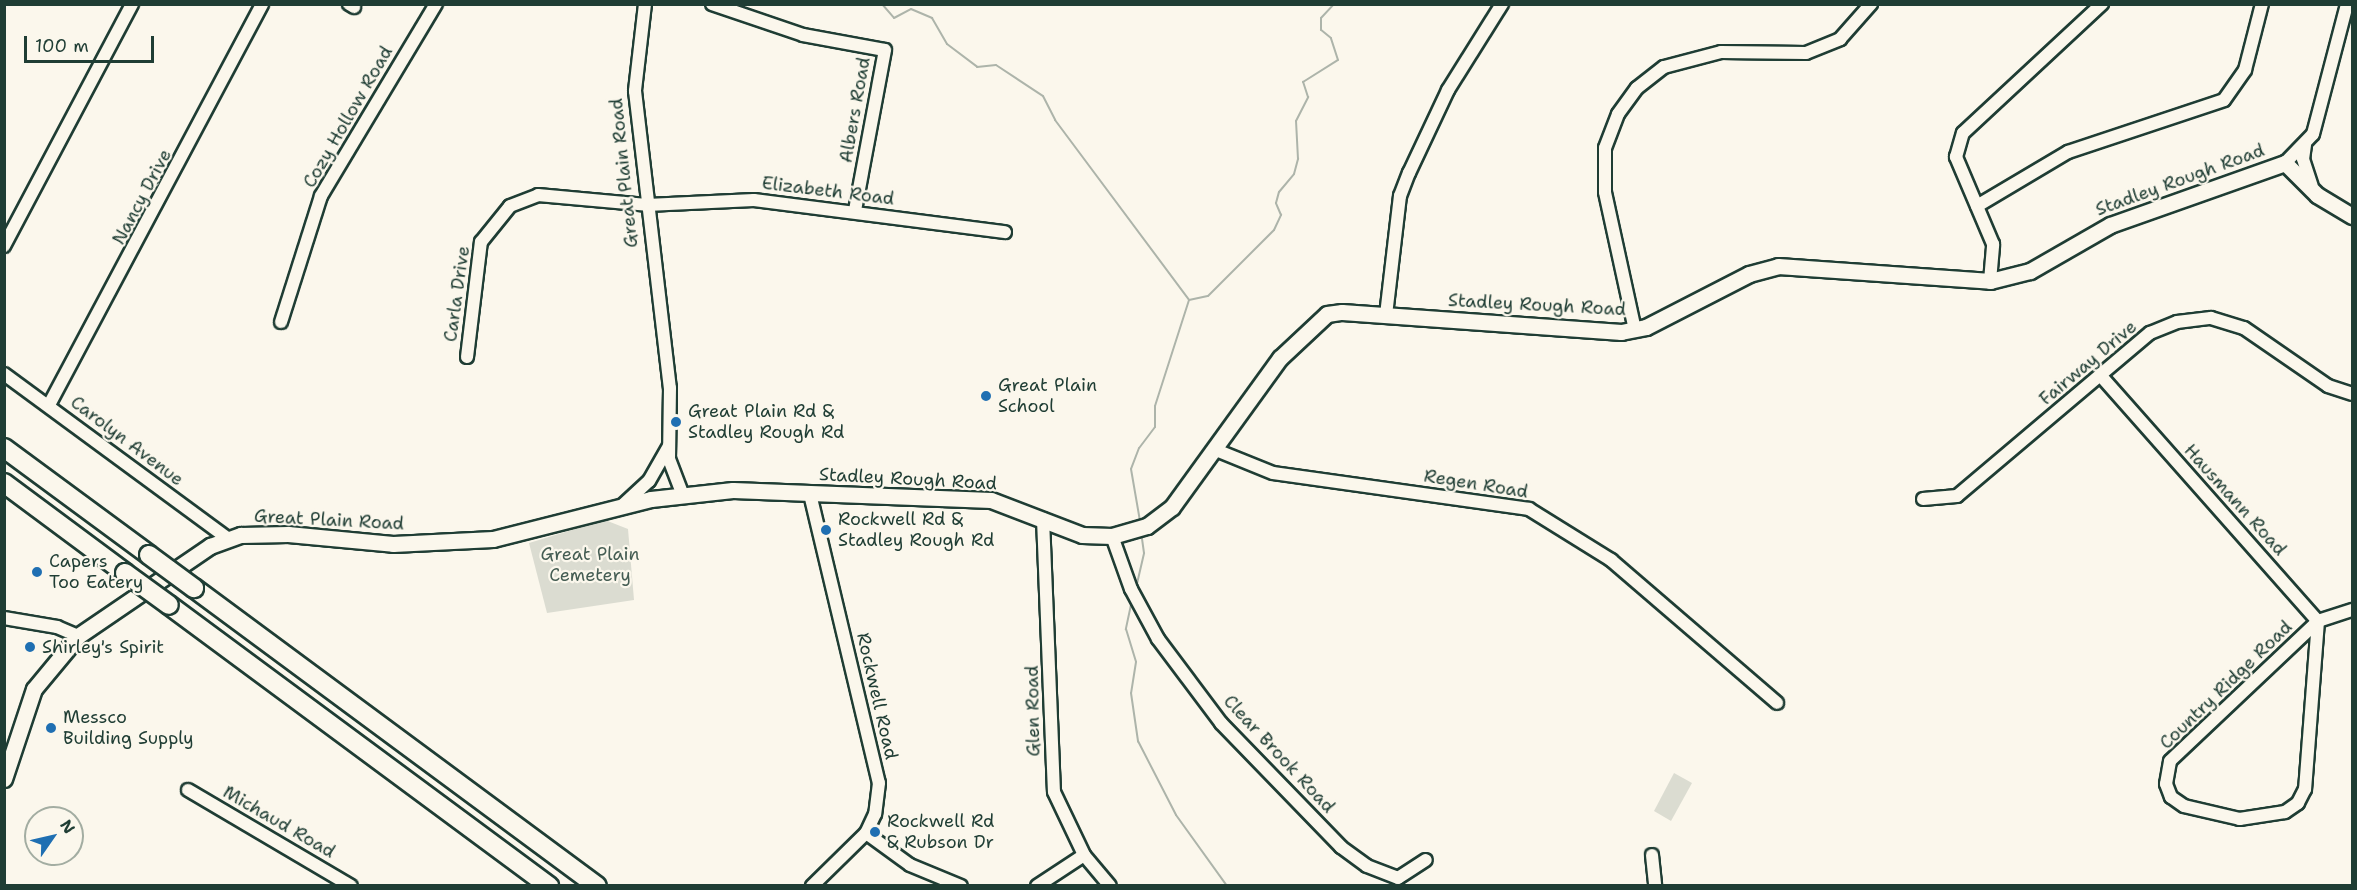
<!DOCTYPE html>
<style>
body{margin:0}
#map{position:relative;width:2357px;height:890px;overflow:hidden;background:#fbf7ec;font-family:"Shantell Sans",sans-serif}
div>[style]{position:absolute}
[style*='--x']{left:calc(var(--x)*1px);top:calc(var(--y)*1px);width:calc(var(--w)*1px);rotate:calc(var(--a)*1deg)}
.green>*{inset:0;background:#dbdcd1}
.stream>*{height:2px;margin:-1px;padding:0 1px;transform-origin:1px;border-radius:1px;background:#adb4aa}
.roads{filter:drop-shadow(2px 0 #1f3d34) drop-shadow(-2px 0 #1f3d34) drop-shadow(0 2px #1f3d34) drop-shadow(0 -2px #1f3d34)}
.minor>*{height:12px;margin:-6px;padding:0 6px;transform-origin:6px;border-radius:6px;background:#fbf7ec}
.major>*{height:15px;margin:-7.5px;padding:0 7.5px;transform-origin:7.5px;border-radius:7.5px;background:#fbf7ec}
.highway>*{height:18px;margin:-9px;padding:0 9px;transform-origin:9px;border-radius:9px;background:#fbf7ec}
.bridges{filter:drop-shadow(2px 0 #1f3d34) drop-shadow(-2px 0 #1f3d34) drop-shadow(0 2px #1f3d34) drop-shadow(0 -2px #1f3d34)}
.highway-bridge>*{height:18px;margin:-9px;padding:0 9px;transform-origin:9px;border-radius:9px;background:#fbf7ec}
.dots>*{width:16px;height:16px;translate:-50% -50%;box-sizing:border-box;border:3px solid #fbf7ec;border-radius:50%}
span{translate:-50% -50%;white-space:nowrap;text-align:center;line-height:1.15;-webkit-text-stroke:4.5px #fbf7ec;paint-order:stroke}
.street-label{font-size:18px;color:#1f3d34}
.poi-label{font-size:18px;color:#1f3d34}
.left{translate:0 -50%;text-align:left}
.park-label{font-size:18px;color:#455d53}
.frame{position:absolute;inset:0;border:6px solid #1f3d34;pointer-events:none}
.north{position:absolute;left:24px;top:806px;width:60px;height:60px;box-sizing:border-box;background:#fbf7ec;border:2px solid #a3ada2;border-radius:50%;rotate:56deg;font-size:16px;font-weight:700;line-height:24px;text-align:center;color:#1f3d34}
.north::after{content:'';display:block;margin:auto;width:21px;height:27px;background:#1f6fb2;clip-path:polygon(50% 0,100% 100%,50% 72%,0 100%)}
.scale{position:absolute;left:24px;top:36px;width:130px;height:27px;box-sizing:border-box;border:3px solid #1f3d34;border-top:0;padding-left:8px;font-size:18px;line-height:21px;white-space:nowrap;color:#1f3d34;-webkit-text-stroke:4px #fbf7ec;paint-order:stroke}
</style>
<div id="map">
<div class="green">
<div style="clip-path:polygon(605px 520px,628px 529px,634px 600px,547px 613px,529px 543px)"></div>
<div style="clip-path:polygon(1674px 773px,1692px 783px,1671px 821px,1654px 811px)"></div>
</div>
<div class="stream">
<div style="--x:882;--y:4;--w:18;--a:49"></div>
<div style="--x:894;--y:18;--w:19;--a:-28"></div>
<div style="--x:911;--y:9;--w:23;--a:23"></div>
<div style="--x:932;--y:18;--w:30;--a:60"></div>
<div style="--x:947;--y:44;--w:38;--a:37"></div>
<div style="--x:977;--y:67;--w:19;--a:-6"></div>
<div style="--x:996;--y:65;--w:56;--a:33.4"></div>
<div style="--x:1043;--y:96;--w:27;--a:63"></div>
<div style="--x:1055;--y:120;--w:224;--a:53.3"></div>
<div style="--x:1189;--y:300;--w:111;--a:107.8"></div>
<div style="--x:1155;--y:406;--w:21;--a:90"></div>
<div style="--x:1155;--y:427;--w:26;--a:127"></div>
<div style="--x:1139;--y:448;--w:22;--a:111"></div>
<div style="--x:1131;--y:469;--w:53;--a:80.2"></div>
<div style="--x:1189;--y:300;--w:19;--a:-12"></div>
<div style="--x:1208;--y:296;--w:93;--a:-45"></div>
<div style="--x:1274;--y:230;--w:17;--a:-65"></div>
<div style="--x:1281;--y:215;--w:13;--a:-113"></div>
<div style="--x:1276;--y:203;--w:11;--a:-75"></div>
<div style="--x:1279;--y:192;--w:23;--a:-50"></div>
<div style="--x:1294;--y:174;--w:16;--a:-75"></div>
<div style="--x:1298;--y:159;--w:38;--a:-93"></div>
<div style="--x:1296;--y:121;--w:27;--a:-63"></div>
<div style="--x:1308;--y:97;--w:16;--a:-108"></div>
<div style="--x:1303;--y:82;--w:41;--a:-32.2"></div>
<div style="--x:1338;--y:60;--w:23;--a:-108"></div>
<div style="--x:1331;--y:38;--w:13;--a:-141"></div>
<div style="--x:1321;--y:30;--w:12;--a:-90"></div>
<div style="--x:1321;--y:18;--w:19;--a:-47"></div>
<div style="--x:1136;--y:588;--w:36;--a:-77"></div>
<div style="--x:1144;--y:553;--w:21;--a:-98"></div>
<div style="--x:1132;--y:600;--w:30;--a:102"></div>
<div style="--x:1126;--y:629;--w:34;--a:73"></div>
<div style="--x:1136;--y:662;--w:31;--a:99"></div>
<div style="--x:1131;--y:693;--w:49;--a:81.7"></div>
<div style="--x:1138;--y:741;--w:83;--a:62.8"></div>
<div style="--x:1176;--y:815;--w:87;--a:54.3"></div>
</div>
<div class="roads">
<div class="minor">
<div style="--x:349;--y:4;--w:6;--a:31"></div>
<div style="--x:645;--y:4;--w:88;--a:96.6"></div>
<div style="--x:635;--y:91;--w:299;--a:83.3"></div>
<div style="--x:670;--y:388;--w:71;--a:90.8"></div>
<div style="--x:669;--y:459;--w:36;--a:69"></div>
<div style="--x:712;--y:4;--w:96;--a:18.8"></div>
<div style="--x:803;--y:35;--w:83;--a:10.4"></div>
<div style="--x:885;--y:50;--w:164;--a:100.6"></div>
<div style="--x:2305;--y:145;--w:14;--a:98"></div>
<div style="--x:2303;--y:159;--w:28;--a:72"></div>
<div style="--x:2285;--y:163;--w:40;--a:-46"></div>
<div style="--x:2313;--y:134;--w:134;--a:-75.3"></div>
<div style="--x:1977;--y:206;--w:106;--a:-30.7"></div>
<div style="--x:2068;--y:152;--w:164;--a:-18.4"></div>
<div style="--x:2224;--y:100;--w:37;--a:-55"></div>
<div style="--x:2245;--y:70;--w:68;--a:-75.6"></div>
<div style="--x:4;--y:246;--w:274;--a:-62.1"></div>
<div style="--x:1990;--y:281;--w:37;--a:-85"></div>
<div style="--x:1993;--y:244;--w:95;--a:-113"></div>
<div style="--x:1956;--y:157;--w:25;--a:-74"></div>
<div style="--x:1963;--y:133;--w:190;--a:-42.9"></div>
<div style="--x:1386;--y:315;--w:120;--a:-83.3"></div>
<div style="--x:1400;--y:196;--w:25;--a:-69"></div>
<div style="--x:1409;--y:173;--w:92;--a:-64.8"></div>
<div style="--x:1448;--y:90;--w:102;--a:-57.9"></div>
<div style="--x:281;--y:322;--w:132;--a:-72.4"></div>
<div style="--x:321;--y:196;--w:224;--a:-59.1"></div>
<div style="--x:1635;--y:330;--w:141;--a:-102.3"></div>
<div style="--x:1605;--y:192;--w:44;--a:-90"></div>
<div style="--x:1605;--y:148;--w:36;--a:-69"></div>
<div style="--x:1618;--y:114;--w:32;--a:-54"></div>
<div style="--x:1637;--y:88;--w:34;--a:-38"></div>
<div style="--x:1664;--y:67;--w:59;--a:-14.7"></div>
<div style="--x:1721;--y:52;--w:85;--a:0.7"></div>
<div style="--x:1806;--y:53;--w:37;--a:-22"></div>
<div style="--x:1840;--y:39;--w:47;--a:-48.5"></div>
<div style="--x:467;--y:357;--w:116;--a:-83.1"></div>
<div style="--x:481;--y:242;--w:46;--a:-51.1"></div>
<div style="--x:510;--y:206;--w:30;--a:-21"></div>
<div style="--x:538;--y:195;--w:109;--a:5.2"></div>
<div style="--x:647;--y:205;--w:107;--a:-2.7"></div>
<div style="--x:754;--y:200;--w:253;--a:7.3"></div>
<div style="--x:4;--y:374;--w:277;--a:36.3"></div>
<div style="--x:2101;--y:376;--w:327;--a:48.5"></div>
<div style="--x:2318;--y:621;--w:36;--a:-18"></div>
<div style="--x:49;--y:405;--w:454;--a:-62"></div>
<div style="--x:1216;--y:450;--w:61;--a:22"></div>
<div style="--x:1273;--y:473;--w:259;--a:8"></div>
<div style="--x:1529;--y:509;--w:97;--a:31.9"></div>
<div style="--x:1611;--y:560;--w:219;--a:40.7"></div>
<div style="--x:810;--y:494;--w:297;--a:76.6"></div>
<div style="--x:879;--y:783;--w:31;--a:97"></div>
<div style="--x:875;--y:814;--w:21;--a:115"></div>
<div style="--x:866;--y:833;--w:76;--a:135.5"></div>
<div style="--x:1923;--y:499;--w:34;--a:-5"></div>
<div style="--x:1957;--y:496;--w:253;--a:-40.2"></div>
<div style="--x:2150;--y:333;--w:29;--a:-22"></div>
<div style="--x:2177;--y:322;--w:34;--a:-7"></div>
<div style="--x:2211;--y:318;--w:34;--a:17"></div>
<div style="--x:2244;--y:328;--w:102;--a:34.6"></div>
<div style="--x:2328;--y:386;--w:25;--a:18"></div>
<div style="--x:624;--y:504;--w:34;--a:-43"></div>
<div style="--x:649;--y:481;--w:40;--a:-60.3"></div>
<div style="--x:1043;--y:519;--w:273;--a:87.7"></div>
<div style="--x:1054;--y:792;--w:70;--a:64.5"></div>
<div style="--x:1084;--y:855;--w:40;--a:50"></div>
<div style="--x:1112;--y:536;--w:56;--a:70.3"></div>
<div style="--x:1131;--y:589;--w:57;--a:61.6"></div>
<div style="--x:1158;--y:639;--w:105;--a:53.1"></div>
<div style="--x:1221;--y:723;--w:173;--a:45.9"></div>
<div style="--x:1341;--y:847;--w:32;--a:36"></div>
<div style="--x:1367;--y:866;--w:33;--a:21"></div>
<div style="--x:1398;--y:878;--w:33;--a:-33"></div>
<div style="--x:4;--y:618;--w:54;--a:9.6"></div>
<div style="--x:57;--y:627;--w:23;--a:23"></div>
<div style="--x:2318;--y:621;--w:169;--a:94.4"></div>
<div style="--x:2305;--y:789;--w:16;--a:117"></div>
<div style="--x:2298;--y:803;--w:16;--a:145"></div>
<div style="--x:2285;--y:812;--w:46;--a:171.2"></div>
<div style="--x:2240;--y:819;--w:57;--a:-166.9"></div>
<div style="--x:2184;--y:806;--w:16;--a:-145"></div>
<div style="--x:2171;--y:797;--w:14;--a:-111"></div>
<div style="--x:2166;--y:784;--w:23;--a:-80"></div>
<div style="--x:2170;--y:761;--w:204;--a:-43.4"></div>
<div style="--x:188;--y:790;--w:189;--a:30.5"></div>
<div style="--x:866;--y:833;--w:54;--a:36"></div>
<div style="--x:910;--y:865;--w:55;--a:22.4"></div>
<div style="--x:1652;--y:855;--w:31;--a:84"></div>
<div style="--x:1037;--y:886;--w:56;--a:-33.4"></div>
</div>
<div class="major">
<div style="--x:4;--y:779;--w:95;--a:-71.6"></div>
<div style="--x:34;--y:689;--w:69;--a:-50.3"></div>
<div style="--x:78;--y:636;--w:160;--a:-34.3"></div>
<div style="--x:210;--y:546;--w:33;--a:-20"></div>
<div style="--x:241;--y:535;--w:47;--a:-1.2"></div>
<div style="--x:288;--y:534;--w:105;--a:5.4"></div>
<div style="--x:393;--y:544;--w:100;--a:-2.9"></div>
<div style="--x:493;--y:539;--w:163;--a:-14.2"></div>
<div style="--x:651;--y:499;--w:82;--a:-6.3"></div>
<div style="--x:733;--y:490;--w:258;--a:2.2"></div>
<div style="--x:991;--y:500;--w:97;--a:21"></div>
<div style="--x:1082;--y:535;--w:30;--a:2"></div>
<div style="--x:1112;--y:536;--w:36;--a:-16"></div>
<div style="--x:1147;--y:526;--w:31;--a:-37"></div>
<div style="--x:1172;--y:507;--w:184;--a:-54.1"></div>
<div style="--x:1280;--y:358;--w:64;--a:-43.1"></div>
<div style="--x:1327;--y:314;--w:15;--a:-8"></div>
<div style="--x:1342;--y:312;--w:280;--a:4.1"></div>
<div style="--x:1621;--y:332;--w:25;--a:-11"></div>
<div style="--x:1646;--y:327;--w:116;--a:-27.2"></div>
<div style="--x:1749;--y:274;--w:30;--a:-15"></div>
<div style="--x:1778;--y:266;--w:213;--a:4"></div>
<div style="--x:1990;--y:281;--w:41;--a:-14"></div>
<div style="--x:2030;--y:271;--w:92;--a:-29.9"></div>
<div style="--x:2110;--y:225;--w:186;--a:-19.5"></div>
<div style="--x:2285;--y:163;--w:45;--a:45"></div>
<div style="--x:2317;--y:195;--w:41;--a:31"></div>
</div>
<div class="highway">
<div style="--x:4;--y:448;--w:180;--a:36.4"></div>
<div style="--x:4;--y:483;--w:151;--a:36.6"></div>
<div style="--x:194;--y:588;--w:501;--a:36.48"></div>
<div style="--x:169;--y:605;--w:473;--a:36.5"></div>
</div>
</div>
<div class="bridges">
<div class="highway-bridge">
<div style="--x:149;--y:555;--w:56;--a:36.3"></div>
<div style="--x:125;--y:573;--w:54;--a:36"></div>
</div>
</div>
<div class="dots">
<div style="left:986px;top:396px;background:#1f6fb2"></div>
<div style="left:676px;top:422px;background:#1f6fb2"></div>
<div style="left:826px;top:530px;background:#1f6fb2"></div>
<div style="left:37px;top:572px;background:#1f6fb2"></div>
<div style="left:30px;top:647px;background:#1f6fb2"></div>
<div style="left:51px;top:728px;background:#1f6fb2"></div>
<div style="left:875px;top:832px;background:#1f6fb2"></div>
</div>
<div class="street-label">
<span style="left:855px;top:110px;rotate:-80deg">Albers Road</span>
<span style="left:348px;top:117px;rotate:-60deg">Cozy Hollow Road</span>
<span style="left:624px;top:173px;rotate:-96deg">Great Plain Road</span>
<span style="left:2180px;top:180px;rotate:-20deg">Stadley Rough Road</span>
<span style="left:828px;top:191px;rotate:7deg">Elizabeth Road</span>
<span style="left:142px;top:197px;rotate:-62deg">Nancy Drive</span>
<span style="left:457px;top:294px;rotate:-82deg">Carla Drive</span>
<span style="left:1537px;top:305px;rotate:3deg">Stadley Rough Road</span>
<span style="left:2088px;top:363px;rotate:-40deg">Fairway Drive</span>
<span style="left:127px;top:441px;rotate:37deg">Carolyn Avenue</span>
<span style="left:908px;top:479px;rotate:3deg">Stadley Rough Road</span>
<span style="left:1476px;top:484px;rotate:9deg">Regen Road</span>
<span style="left:2235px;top:500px;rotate:48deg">Hausmann Road</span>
<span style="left:329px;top:520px;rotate:3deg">Great Plain Road</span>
<span style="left:2226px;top:685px;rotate:-44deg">Country Ridge Road</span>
<span style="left:877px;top:696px;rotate:77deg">Rockwell Road</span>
<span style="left:1033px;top:711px;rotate:-91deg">Glen Road</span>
<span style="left:1279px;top:754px;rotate:47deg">Clear Brook Road</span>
<span style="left:279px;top:822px;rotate:30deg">Michaud Road</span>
</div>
<div class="poi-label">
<span class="left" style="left:998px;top:396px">Great Plain<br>School</span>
<span class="left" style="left:688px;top:422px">Great Plain Rd &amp;<br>Stadley Rough Rd</span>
<span class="left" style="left:838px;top:530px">Rockwell Rd &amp;<br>Stadley Rough Rd</span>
<span class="left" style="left:49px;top:572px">Capers<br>Too Eatery</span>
<span class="left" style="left:42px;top:647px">Shirley's Spirit</span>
<span class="left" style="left:63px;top:728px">Messco<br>Building Supply</span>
<span class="left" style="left:887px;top:832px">Rockwell Rd<br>&amp; Rubson Dr</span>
</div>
<div class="park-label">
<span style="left:590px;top:565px">Great Plain<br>Cemetery</span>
</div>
<div class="frame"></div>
<div class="north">N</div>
<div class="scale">100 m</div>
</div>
